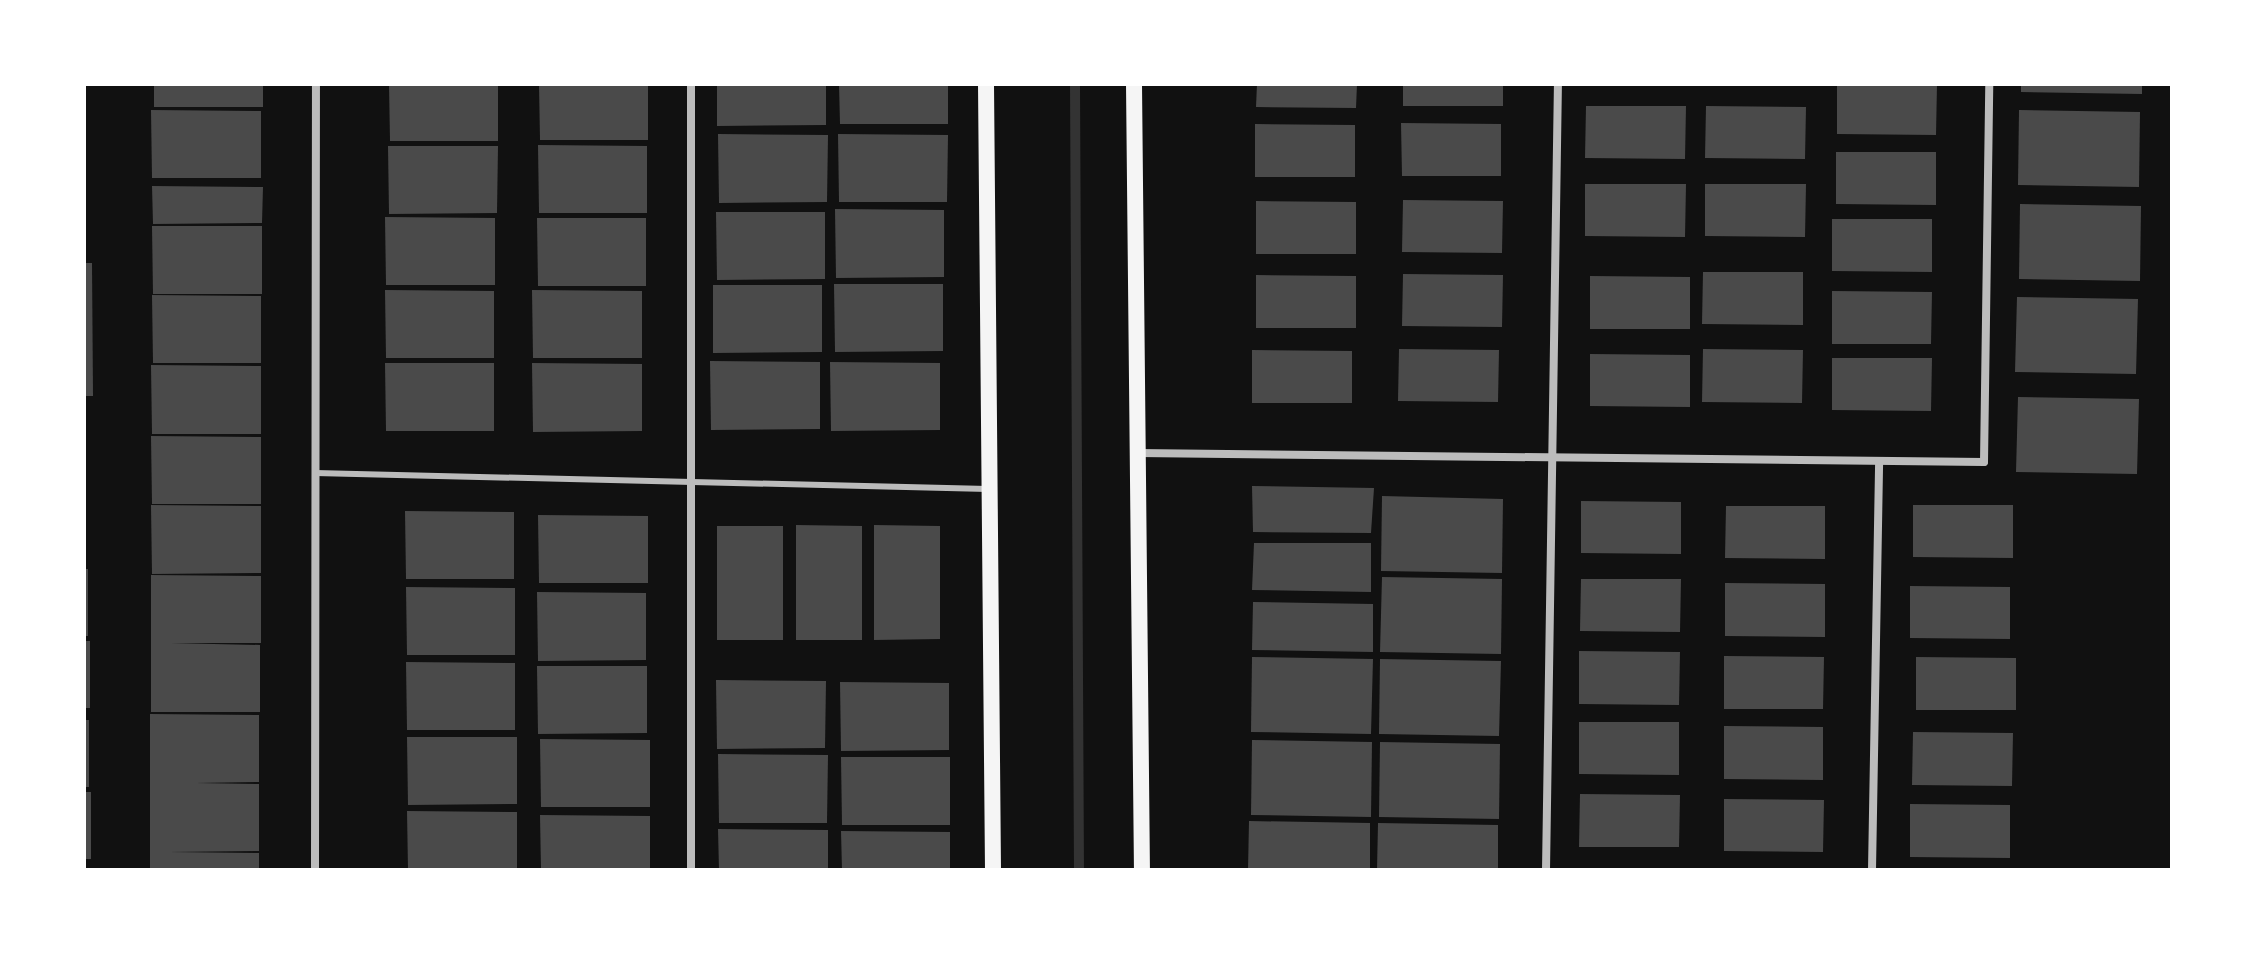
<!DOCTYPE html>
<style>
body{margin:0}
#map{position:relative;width:2256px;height:954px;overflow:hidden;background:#111;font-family:"Crimson Pro",serif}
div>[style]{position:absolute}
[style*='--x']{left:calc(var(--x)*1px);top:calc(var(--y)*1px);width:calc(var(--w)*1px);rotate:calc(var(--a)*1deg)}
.stream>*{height:10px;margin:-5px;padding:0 5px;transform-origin:5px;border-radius:5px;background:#333}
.building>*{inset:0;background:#4a4a4a}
.service>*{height:6px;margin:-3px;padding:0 3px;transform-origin:3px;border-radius:3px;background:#bcbcbc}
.minor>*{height:8px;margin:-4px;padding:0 4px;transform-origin:4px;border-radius:4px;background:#bcbcbc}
.secondary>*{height:16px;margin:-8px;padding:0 8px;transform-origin:8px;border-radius:8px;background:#f5f5f5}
span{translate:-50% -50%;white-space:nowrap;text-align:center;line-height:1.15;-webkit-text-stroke:8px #fff;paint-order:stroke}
.frame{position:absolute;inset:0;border:86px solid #fff;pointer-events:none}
</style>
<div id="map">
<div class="stream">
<div style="--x:1075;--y:84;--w:786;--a:89.71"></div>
</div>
<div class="building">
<div style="clip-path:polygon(154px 84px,263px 84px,263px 107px,154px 107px)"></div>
<div style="clip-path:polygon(389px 84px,498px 84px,498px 141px,390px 141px)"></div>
<div style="clip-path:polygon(539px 84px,648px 84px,648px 140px,540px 140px)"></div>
<div style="clip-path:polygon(717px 84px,826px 84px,826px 125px,717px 126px)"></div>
<div style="clip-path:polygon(839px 84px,948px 84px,948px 124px,840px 124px)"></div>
<div style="clip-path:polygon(1257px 84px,1357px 84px,1356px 108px,1256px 107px)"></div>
<div style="clip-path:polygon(1403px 84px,1503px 84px,1503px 106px,1403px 106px)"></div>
<div style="clip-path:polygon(1837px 84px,1937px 84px,1936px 135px,1837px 134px)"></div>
<div style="clip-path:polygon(2021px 84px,2142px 84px,2142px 94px,2021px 92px)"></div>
<div style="clip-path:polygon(1586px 106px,1686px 106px,1685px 159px,1585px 158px)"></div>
<div style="clip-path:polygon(1706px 106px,1806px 107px,1805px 159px,1705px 158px)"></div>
<div style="clip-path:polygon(151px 110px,261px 111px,261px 178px,152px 178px)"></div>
<div style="clip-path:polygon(2019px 110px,2140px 112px,2139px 187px,2018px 185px)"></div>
<div style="clip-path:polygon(1401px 123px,1501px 124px,1501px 176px,1402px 176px)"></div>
<div style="clip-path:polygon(1255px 124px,1355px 125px,1355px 177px,1255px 177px)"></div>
<div style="clip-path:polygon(718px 134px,828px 135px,827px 202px,719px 203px)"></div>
<div style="clip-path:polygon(838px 134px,948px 135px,947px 202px,839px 202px)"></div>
<div style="clip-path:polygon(538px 145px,647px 146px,647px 213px,539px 213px)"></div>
<div style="clip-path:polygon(388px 146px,498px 146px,497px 213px,389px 214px)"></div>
<div style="clip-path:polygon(1836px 152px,1936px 152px,1936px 205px,1836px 204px)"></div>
<div style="clip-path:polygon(1585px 184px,1686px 184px,1685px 237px,1585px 236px)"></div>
<div style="clip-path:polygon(1705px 184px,1806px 184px,1805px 237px,1705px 236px)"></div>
<div style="clip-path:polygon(152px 186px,263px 187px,262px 223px,153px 224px)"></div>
<div style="clip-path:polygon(1403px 200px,1503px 201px,1502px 253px,1402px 252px)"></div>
<div style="clip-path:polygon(1256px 201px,1356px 202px,1356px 254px,1256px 254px)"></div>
<div style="clip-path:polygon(2020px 204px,2141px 206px,2140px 281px,2019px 279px)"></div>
<div style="clip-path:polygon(835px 209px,944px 210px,944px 277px,836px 278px)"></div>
<div style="clip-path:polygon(716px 212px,825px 212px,825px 279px,717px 280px)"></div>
<div style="clip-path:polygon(385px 217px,495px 218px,495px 285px,386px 285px)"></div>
<div style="clip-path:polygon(537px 218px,646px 218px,646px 286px,538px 286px)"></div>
<div style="clip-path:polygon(1832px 219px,1932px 219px,1932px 272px,1832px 271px)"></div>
<div style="clip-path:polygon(152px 226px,262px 226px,262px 294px,153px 294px)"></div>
<div style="clip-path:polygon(84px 263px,92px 263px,93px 396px,84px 396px)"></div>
<div style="clip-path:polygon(1703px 272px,1803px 272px,1803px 325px,1702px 324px)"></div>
<div style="clip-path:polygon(1403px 274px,1503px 275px,1502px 327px,1402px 326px)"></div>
<div style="clip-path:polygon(1256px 275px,1356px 276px,1356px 328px,1256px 328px)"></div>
<div style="clip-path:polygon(1590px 276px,1690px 277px,1690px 329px,1590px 329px)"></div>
<div style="clip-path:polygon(834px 284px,943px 284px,943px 351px,835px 352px)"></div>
<div style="clip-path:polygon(713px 285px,822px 285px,822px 352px,713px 353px)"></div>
<div style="clip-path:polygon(385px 290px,494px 291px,494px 358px,386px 358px)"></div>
<div style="clip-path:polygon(532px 290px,642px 291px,642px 358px,533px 358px)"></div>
<div style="clip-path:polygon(1832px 291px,1932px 292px,1931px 344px,1832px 344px)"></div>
<div style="clip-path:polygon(152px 295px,261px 296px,261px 363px,153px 363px)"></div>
<div style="clip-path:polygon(2017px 297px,2138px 299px,2136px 374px,2015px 372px)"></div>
<div style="clip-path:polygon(1399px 349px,1499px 350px,1498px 402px,1398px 401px)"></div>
<div style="clip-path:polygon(1703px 349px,1803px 350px,1802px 403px,1702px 402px)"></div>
<div style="clip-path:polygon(1252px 350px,1352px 351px,1352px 403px,1252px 403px)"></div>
<div style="clip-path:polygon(1590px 354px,1690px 355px,1690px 407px,1590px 406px)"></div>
<div style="clip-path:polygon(1832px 358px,1932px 358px,1931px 411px,1832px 410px)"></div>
<div style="clip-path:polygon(710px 361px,820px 362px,820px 429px,711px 430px)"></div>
<div style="clip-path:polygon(830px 362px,940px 363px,940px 430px,831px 431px)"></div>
<div style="clip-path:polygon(385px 363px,494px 363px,494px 431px,386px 431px)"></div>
<div style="clip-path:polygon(532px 363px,642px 364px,642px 431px,533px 432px)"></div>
<div style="clip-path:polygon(151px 365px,261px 366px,261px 434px,152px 434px)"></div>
<div style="clip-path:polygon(2018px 397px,2139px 399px,2137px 474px,2016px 472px)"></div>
<div style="clip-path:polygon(151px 436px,261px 437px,261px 504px,152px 504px)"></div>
<div style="clip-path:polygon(1252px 486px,1374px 488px,1371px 533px,1253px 532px)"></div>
<div style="clip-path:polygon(1382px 496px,1503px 499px,1502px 573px,1381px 571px)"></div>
<div style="clip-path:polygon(1581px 501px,1681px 502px,1681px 554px,1581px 553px)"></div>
<div style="clip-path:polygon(151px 505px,261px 506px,261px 573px,152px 574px)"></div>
<div style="clip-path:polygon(1913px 505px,2013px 505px,2013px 558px,1913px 557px)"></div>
<div style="clip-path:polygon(1726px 506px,1825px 506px,1825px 559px,1725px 558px)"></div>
<div style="clip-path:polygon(405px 511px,514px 512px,514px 579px,406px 579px)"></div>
<div style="clip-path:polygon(538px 515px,648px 516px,648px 583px,539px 583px)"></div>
<div style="clip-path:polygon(796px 525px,862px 526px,862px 640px,796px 640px)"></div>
<div style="clip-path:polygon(874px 525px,940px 526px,940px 639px,874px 640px)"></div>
<div style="clip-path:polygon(717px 526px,783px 526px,783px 640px,717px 640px)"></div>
<div style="clip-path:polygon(1254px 543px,1371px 543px,1371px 592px,1252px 590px)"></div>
<div style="clip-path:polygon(84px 569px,88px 569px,88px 636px,84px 636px)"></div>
<div style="clip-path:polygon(151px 575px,261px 576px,261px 643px,171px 643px,260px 645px,260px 712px,151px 712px)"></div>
<div style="clip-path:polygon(1382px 577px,1502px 579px,1501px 654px,1380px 652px)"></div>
<div style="clip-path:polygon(1581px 579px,1681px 579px,1680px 632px,1580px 631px)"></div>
<div style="clip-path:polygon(1725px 583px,1825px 584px,1825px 637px,1725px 636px)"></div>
<div style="clip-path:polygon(1910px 586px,2010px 587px,2010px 639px,1910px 638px)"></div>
<div style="clip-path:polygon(406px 587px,515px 588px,515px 655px,407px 655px)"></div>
<div style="clip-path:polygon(537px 592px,646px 593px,646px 660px,538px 661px)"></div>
<div style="clip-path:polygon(1253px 602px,1373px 604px,1373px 652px,1252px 650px)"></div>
<div style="clip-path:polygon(84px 641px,90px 641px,90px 708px,84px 708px)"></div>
<div style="clip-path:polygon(1579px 651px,1680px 652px,1679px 705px,1579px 704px)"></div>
<div style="clip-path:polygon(1724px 656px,1824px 657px,1823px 709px,1724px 709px)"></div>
<div style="clip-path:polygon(1252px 657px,1373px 659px,1371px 734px,1251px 732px)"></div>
<div style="clip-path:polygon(1916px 657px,2016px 658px,2016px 710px,1916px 710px)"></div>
<div style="clip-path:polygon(1380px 659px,1501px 661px,1499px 736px,1379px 734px)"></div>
<div style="clip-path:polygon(406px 662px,515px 663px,515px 730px,407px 730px)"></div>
<div style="clip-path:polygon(537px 666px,647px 666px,647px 733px,538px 734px)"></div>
<div style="clip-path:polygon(716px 680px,826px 681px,825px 748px,717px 749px)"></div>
<div style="clip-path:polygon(840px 682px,949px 683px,949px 750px,841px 751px)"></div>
<div style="clip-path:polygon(150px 714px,259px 715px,259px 782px,196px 783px,259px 784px,259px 851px,169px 852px,259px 853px,259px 870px,150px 870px)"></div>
<div style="clip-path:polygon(84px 720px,89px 720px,89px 787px,84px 787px)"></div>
<div style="clip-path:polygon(1579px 722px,1679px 722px,1679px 775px,1579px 774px)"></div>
<div style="clip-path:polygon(1724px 726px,1823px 727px,1823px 780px,1724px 779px)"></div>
<div style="clip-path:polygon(1913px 732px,2013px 733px,2012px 786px,1912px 785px)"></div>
<div style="clip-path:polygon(407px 737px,517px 737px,517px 804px,408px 805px)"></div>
<div style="clip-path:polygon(540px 739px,650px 740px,650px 807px,541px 807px)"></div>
<div style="clip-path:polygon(1252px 740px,1372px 742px,1371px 817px,1251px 815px)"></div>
<div style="clip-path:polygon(1380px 742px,1500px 744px,1499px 819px,1379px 817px)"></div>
<div style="clip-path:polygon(718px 754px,828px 755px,827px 823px,719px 823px)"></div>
<div style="clip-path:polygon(841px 757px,950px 757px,950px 825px,842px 825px)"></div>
<div style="clip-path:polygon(84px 792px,91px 792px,91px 859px,84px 859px)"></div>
<div style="clip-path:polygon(1580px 794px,1680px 795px,1679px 847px,1579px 847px)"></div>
<div style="clip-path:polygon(1724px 799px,1824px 800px,1823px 852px,1724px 851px)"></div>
<div style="clip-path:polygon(1910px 804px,2010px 805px,2010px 858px,1910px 857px)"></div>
<div style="clip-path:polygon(407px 811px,517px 812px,517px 870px,408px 870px)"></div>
<div style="clip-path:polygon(540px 815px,650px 816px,650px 870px,541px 870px)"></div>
<div style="clip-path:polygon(1249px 821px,1370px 823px,1370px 870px,1248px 870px)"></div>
<div style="clip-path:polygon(1378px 823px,1498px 825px,1498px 870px,1377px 870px)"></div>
<div style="clip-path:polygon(718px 829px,828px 830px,828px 870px,719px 870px)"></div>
<div style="clip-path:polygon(841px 831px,950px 832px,950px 870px,842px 870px)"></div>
</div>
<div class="service">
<div style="--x:315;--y:473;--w:673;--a:1.36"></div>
</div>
<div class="minor">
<div style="--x:1138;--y:453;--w:846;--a:0.61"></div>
<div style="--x:1984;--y:462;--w:378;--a:-89.2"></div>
<div style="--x:315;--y:870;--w:786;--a:-89.93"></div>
<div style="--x:691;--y:870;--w:786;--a:-90"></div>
<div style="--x:1546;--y:870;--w:786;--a:-89.13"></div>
<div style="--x:1872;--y:870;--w:408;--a:-89"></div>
</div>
<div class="secondary">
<div style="--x:986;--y:84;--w:786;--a:89.49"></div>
<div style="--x:1134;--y:84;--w:786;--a:89.42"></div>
</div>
<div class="frame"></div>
</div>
